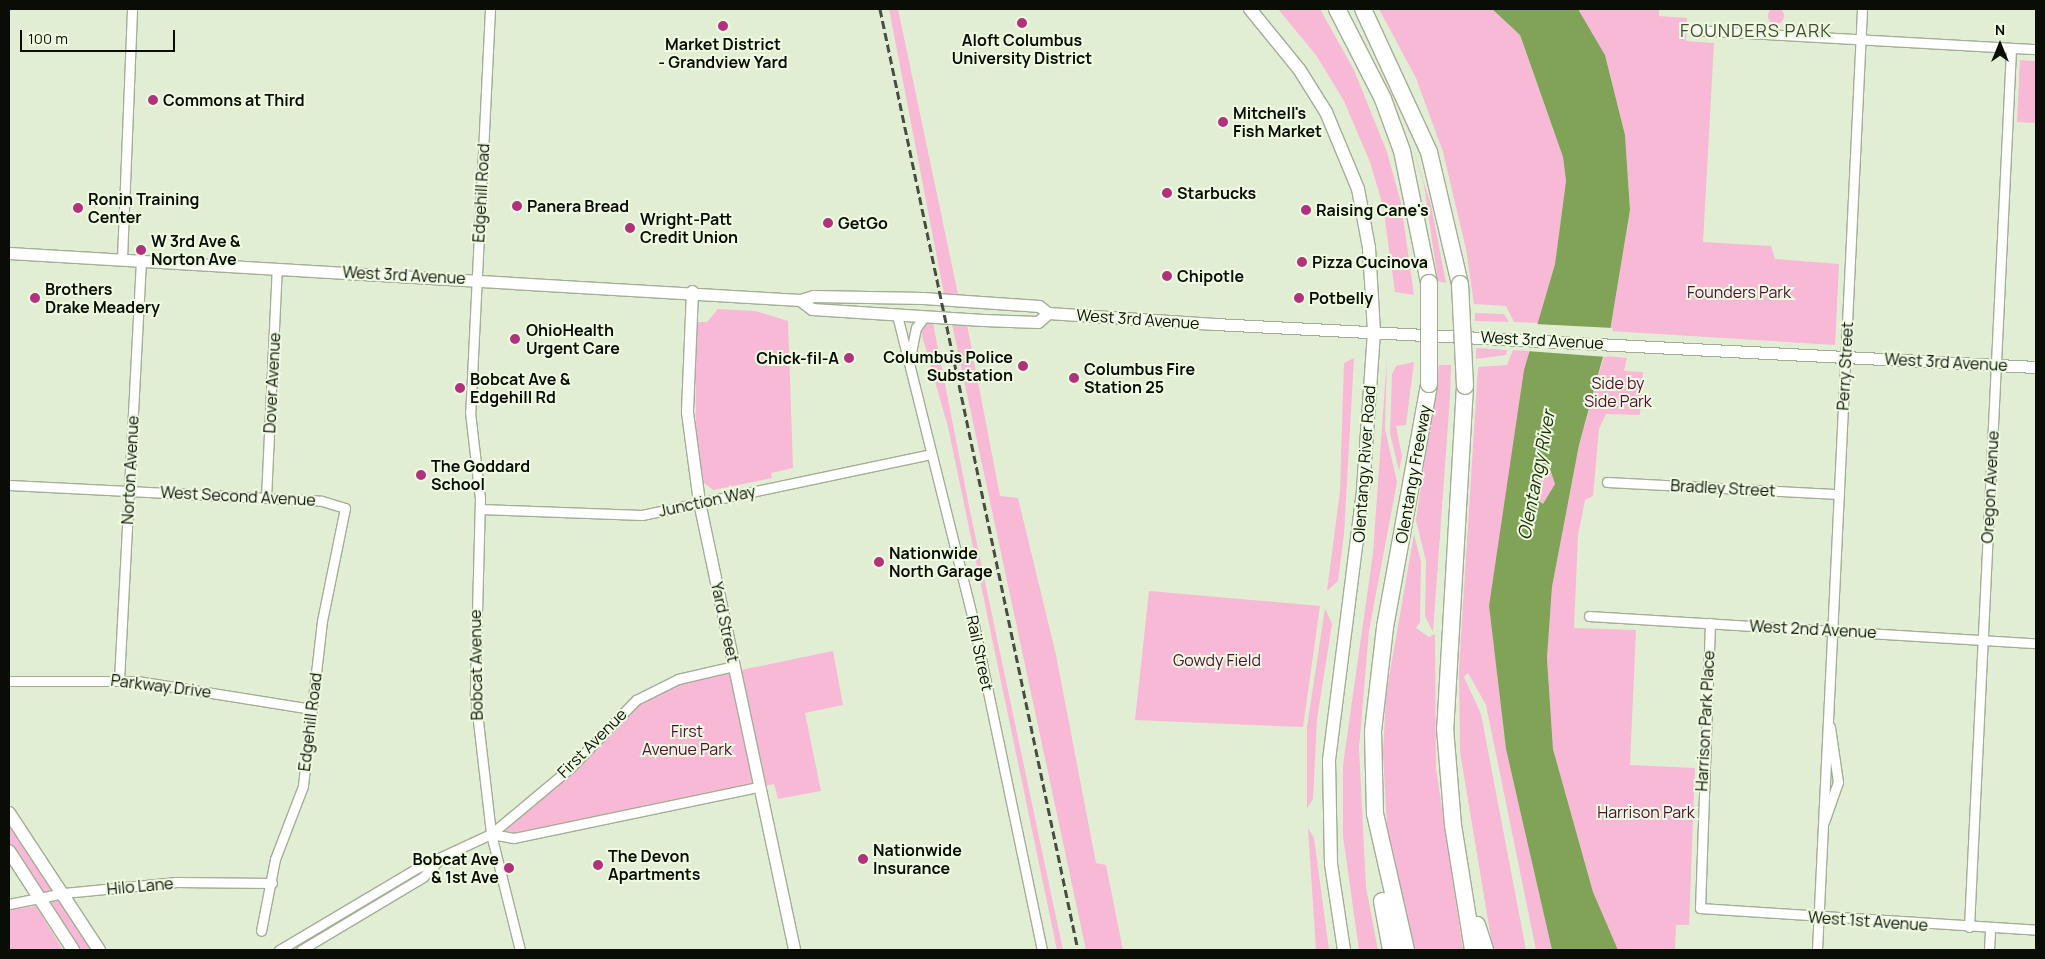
<!DOCTYPE html>
<style>
body{margin:0}
#map{position:relative;width:2045px;height:959px;overflow:hidden;background:#e1eed4;font-family:Manrope,sans-serif}
div>[style]{position:absolute}
[style*='--x']{left:calc(var(--x)*1px);top:calc(var(--y)*1px);width:calc(var(--w)*1px);rotate:calc(var(--a)*1deg)}
.green>*{inset:0;background:#f8b9d7}
.round{border-radius:50%}
.water>*{inset:0;background:#81a357}
.pier>*{inset:0;background:#e1eed4}
.roads{filter:drop-shadow(1px 0 #a3ae96) drop-shadow(-1px 0 #a3ae96) drop-shadow(0 1px #a3ae96) drop-shadow(0 -1px #a3ae96)}
.minor>*{height:9px;margin:-4.5px;padding:0 4.5px;transform-origin:4.5px;border-radius:4.5px;background:#fff}
.tertiary>*{height:11px;margin:-5.5px;padding:0 5.5px;transform-origin:5.5px;border-radius:5.5px;background:#fff}
.secondary>*{height:12px;margin:-6px;padding:0 6px;transform-origin:6px;border-radius:6px;background:#fff}
.motorway>*{height:16px;margin:-8px;padding:0 8px;transform-origin:8px;border-radius:8px;background:#fff}
.rail>*{height:3px;margin-top:-1.5px;transform-origin:0;background:repeating-linear-gradient(90deg,#474d40 0 8px,transparent 0 12px)}
.bridges{filter:drop-shadow(1px 0 #a3ae96) drop-shadow(-1px 0 #a3ae96) drop-shadow(0 1px #a3ae96) drop-shadow(0 -1px #a3ae96)}
.motorway-bridge>*{height:16px;margin:-8px;padding:0 8px;transform-origin:8px;border-radius:8px;background:#fff}
.dots>*{width:14px;height:14px;translate:-50% -50%;box-sizing:border-box;border:2px solid #eefbe1;border-radius:50%}
span{translate:-50% -50%;white-space:nowrap;text-align:center;line-height:1.15;-webkit-text-stroke:4px #eefbe1;paint-order:stroke}
.poi-label{font-size:16px;color:#090d05;font-weight:700}
.left{translate:0 -50%;text-align:left}
.right{translate:-100% -50%;text-align:right}
.street-label{font-size:16px;color:#090d05}
.park-label{font-size:16px;color:#530b37}
.neighbourhood-label{font-size:18px;color:#424c37;letter-spacing:1px}
.water-label{font-size:18px;color:#212f0f;font-style:italic}
.frame{position:absolute;inset:0;border:10px solid #090d05;pointer-events:none}
.north{position:absolute;left:1975px;top:20px;width:50px;height:50px;-webkit-text-stroke:4px #eefbe1;paint-order:stroke;rotate:0deg;font-size:14px;font-weight:700;line-height:20px;text-align:center;color:#090d05}
.north::after{content:'';display:block;margin:auto;width:18px;height:22px;background:#090d05;clip-path:polygon(50% 0,100% 100%,50% 72%,0 100%)}
.scale{position:absolute;left:20px;top:30px;width:155px;height:22px;box-sizing:border-box;border:2px solid #090d05;border-top:0;padding-left:6px;font-size:15px;line-height:18px;white-space:nowrap;color:#090d05;-webkit-text-stroke:4px #eefbe1;paint-order:stroke}
</style>
<div id="map">
<div class="green">
<div class="round" style="left:1768px;top:8px;width:16px;height:16px"></div>
<div style="clip-path:polygon(889px 9px,898px 9px,959px 299px,945px 299px)"></div>
<div style="clip-path:polygon(1278px 9px,1320px 9px,1354px 70px,1387px 152px,1401px 203px,1414px 295px,1395px 292px,1383px 206px,1370px 162px,1344px 101px,1316px 55px)"></div>
<div style="clip-path:polygon(1379px 9px,1492px 9px,1520px 35px,1563px 157px,1566px 181px,1555px 264px,1538px 323px,1514px 322px,1506px 306px,1474px 304px,1466px 249px,1443px 152px,1416px 78px)"></div>
<div style="clip-path:polygon(1578px 9px,1659px 9px,1659px 16px,1687px 18px,1686px 41px,1714px 43px,1703px 242px,1771px 246px,1775px 259px,1839px 264px,1835px 345px,1610px 331px,1630px 210px,1625px 135px,1605px 55px)"></div>
<div style="clip-path:polygon(2020px 60px,2036px 61px,2036px 123px,2017px 122px)"></div>
<div style="clip-path:polygon(1409px 135px,1431px 205px,1446px 283px,1438px 281px,1424px 185px)"></div>
<div style="clip-path:polygon(718px 309px,755px 311px,788px 321px,793px 468px,771px 473px,772px 478px,713px 490px,703px 482px,696px 438px,695px 322px,707px 322px)"></div>
<div style="clip-path:polygon(1475px 313px,1504px 314px,1509px 322px,1475px 321px)"></div>
<div style="clip-path:polygon(932px 318px,970px 511px,1063px 950px,1057px 950px,948px 427px,921px 332px,922px 323px)"></div>
<div style="clip-path:polygon(952px 324px,967px 325px,1000px 496px,1018px 498px,1056px 655px,1096px 863px,1106px 865px,1123px 950px,1086px 950px)"></div>
<div style="clip-path:polygon(1476px 348px,1507px 350px,1506px 355px,1476px 359px)"></div>
<div style="clip-path:polygon(1513px 350px,1529px 351px,1489px 606px,1506px 749px,1552px 950px,1536px 950px,1486px 705px,1468px 673px,1464px 677px,1481px 714px,1526px 950px,1493px 950px,1460px 752px,1459px 668px,1478px 367px,1507px 365px)"></div>
<div style="clip-path:polygon(1604px 356px,1627px 358px,1624px 371px,1643px 372px,1640px 415px,1606px 414px,1599px 429px,1593px 496px,1585px 500px,1578px 536px,1574px 628px,1636px 630px,1630px 765px,1695px 768px,1689px 925px,1676px 925px,1675px 950px,1618px 950px,1593px 892px,1553px 749px,1547px 658px,1552px 587px,1579px 445px)"></div>
<div style="clip-path:polygon(1387px 357px,1385px 429px,1397px 482px,1369px 631px,1359px 748px,1366px 887px,1378px 950px,1359px 950px,1343px 836px,1343px 765px,1373px 553px)"></div>
<div style="clip-path:polygon(1354px 358px,1344px 534px,1338px 581px,1327px 591px,1340px 491px,1344px 363px)"></div>
<div style="clip-path:polygon(1414px 362px,1406px 425px,1396px 426px,1402px 456px,1399px 471px,1390px 433px,1392px 374px,1396px 366px)"></div>
<div style="clip-path:polygon(1439px 365px,1451px 365px,1450px 397px,1433px 632px,1425px 616px,1426px 561px,1416px 520px)"></div>
<div style="clip-path:polygon(1544px 466px,1550px 469px,1555px 484px,1543px 505px,1535px 498px,1535px 483px)"></div>
<div style="clip-path:polygon(1414px 534px,1421px 561px,1420px 622px,1416px 628px,1429px 637px,1435px 634px,1436px 768px,1463px 950px,1414px 950px,1387px 826px,1383px 753px,1386px 695px)"></div>
<div style="clip-path:polygon(1149px 591px,1320px 606px,1303px 727px,1135px 720px)"></div>
<div style="clip-path:polygon(1325px 608px,1332px 624px,1317px 719px,1313px 799px,1307px 808px,1307px 727px)"></div>
<div style="clip-path:polygon(833px 651px,843px 705px,805px 713px,821px 791px,778px 799px,774px 784px,514px 838px,491px 834px,570px 768px,602px 730px,656px 688px,734px 666px,736px 671px)"></div>
<div style="clip-path:polygon(9px 813px,99px 950px,73px 950px,9px 851px)"></div>
<div style="clip-path:polygon(1308px 828px,1314px 838px,1329px 950px,1316px 950px)"></div>
<div style="clip-path:polygon(437px 862px,423px 877px,301px 950px,279px 950px,417px 868px)"></div>
<div style="clip-path:polygon(36px 906px,63px 950px,9px 950px,9px 910px)"></div>
</div>
<div class="water">
<div style="clip-path:polygon(evenodd,1492px 9px,1578px 9px,1605px 55px,1625px 135px,1630px 210px,1610px 331px,1579px 445px,1552px 587px,1547px 658px,1553px 749px,1593px 892px,1618px 950px,1552px 950px,1506px 749px,1489px 606px,1524px 370px,1555px 264px,1566px 181px,1563px 157px,1520px 35px,1492px 9px,1540px 467px,1550px 469px,1555px 484px,1543px 504px,1535px 498px,1540px 467px)"></div>
</div>
<div class="pier">
<div style="clip-path:polygon(1535px 324px,1613px 328px,1607px 357px,1527px 351px)"></div>
</div>
<div class="roads">
<div class="minor">
<div style="--x:490;--y:9;--w:403;--a:92.8"></div>
<div style="--x:470;--y:412;--w:87;--a:83.4"></div>
<div style="--x:480;--y:498;--w:197;--a:91.5"></div>
<div style="--x:475;--y:695;--w:140;--a:83.4"></div>
<div style="--x:491;--y:834;--w:120;--a:76"></div>
<div style="--x:1694;--y:30;--w:343;--a:3.2"></div>
<div style="--x:122;--y:259;--w:250;--a:-87.7"></div>
<div style="--x:897;--y:315;--w:314;--a:76"></div>
<div style="--x:973;--y:620;--w:337;--a:78.2"></div>
<div style="--x:910;--y:358;--w:31;--a:-79"></div>
<div style="--x:916;--y:328;--w:14;--a:-54"></div>
<div style="--x:1607;--y:482;--w:232;--a:3"></div>
<div style="--x:9;--y:485;--w:313;--a:2.9"></div>
<div style="--x:322;--y:501;--w:24;--a:17"></div>
<div style="--x:345;--y:508;--w:115;--a:101.5"></div>
<div style="--x:322;--y:621;--w:166;--a:96.6"></div>
<div style="--x:303;--y:786;--w:78;--a:111"></div>
<div style="--x:275;--y:859;--w:73;--a:101"></div>
<div style="--x:266;--y:498;--w:230;--a:-87.3"></div>
<div style="--x:480;--y:509;--w:162;--a:2.1"></div>
<div style="--x:642;--y:515;--w:295;--a:-11.9"></div>
<div style="--x:1589;--y:616;--w:448;--a:3.5"></div>
<div style="--x:1710;--y:623;--w:285;--a:92"></div>
<div style="--x:1700;--y:908;--w:337;--a:3.7"></div>
<div style="--x:119;--y:680;--w:421;--a:-87"></div>
<div style="--x:9;--y:681;--w:128;--a:0"></div>
<div style="--x:137;--y:681;--w:177;--a:9.1"></div>
<div style="--x:1824;--y:822;--w:42;--a:-70.7"></div>
<div style="--x:1838;--y:782;--w:56;--a:-98.3"></div>
<div style="--x:491;--y:834;--w:23;--a:10"></div>
<div style="--x:514;--y:838;--w:250;--a:-11.8"></div>
<div style="--x:9;--y:904;--w:56;--a:-11.3"></div>
<div style="--x:64;--y:893;--w:113;--a:-5.6"></div>
<div style="--x:176;--y:882;--w:96;--a:0.6"></div>
<div style="--x:1969;--y:927;--w:880;--a:-87.26"></div>
<div style="--x:279;--y:950;--w:161;--a:-30.7"></div>
<div style="--x:417;--y:868;--w:81;--a:-24.7"></div>
<div style="--x:491;--y:834;--w:103;--a:-39.9"></div>
<div style="--x:570;--y:768;--w:95;--a:-45.9"></div>
<div style="--x:636;--y:700;--w:47;--a:-26.6"></div>
<div style="--x:678;--y:679;--w:57;--a:-13.1"></div>
<div style="--x:301;--y:950;--w:142;--a:-30.9"></div>
<div style="--x:423;--y:877;--w:21;--a:-47"></div>
<div style="--x:1817;--y:950;--w:942;--a:-87.26"></div>
<div style="--x:1989;--y:950;--w:22;--a:-87"></div>
</div>
<div class="tertiary">
<div style="--x:9;--y:253;--w:792;--a:3.4"></div>
<div style="--x:800;--y:300;--w:14;--a:-17"></div>
<div style="--x:813;--y:296;--w:110;--a:1"></div>
<div style="--x:923;--y:298;--w:116;--a:3.9"></div>
<div style="--x:1039;--y:306;--w:11;--a:38"></div>
<div style="--x:1048;--y:313;--w:167;--a:3.8"></div>
<div style="--x:1215;--y:324;--w:822;--a:3"></div>
<div style="--x:692;--y:291;--w:121;--a:92.4"></div>
<div style="--x:687;--y:412;--w:91;--a:82.4"></div>
<div style="--x:699;--y:502;--w:458;--a:78"></div>
<div style="--x:800;--y:300;--w:15;--a:37"></div>
<div style="--x:812;--y:309;--w:171;--a:3.7"></div>
<div style="--x:983;--y:320;--w:55;--a:2.1"></div>
<div style="--x:1038;--y:322;--w:13;--a:-42"></div>
</div>
<div class="secondary">
<div style="--x:1250;--y:9;--w:77;--a:50.8"></div>
<div style="--x:1299;--y:69;--w:51;--a:57.9"></div>
<div style="--x:1326;--y:112;--w:83;--a:67.4"></div>
<div style="--x:1358;--y:189;--w:60;--a:79.4"></div>
<div style="--x:1369;--y:248;--w:84;--a:86.6"></div>
<div style="--x:1374;--y:332;--w:159;--a:94"></div>
<div style="--x:1363;--y:491;--w:271;--a:97.2"></div>
<div style="--x:1329;--y:760;--w:104;--a:88.9"></div>
<div style="--x:1331;--y:864;--w:87;--a:81.4"></div>
<div style="--x:9;--y:813;--w:164;--a:56.7"></div>
<div style="--x:9;--y:851;--w:118;--a:57.1"></div>
</div>
<div class="motorway">
<div style="--x:1337;--y:9;--w:101;--a:62.9"></div>
<div style="--x:1383;--y:99;--w:55;--a:69.9"></div>
<div style="--x:1402;--y:151;--w:135;--a:78.4"></div>
<div style="--x:1363;--y:9;--w:157;--a:65.2"></div>
<div style="--x:1429;--y:152;--w:136;--a:76.8"></div>
<div style="--x:1465;--y:386;--w:343;--a:93.3"></div>
<div style="--x:1445;--y:728;--w:97;--a:85.3"></div>
<div style="--x:1453;--y:825;--w:127;--a:80.9"></div>
<div style="--x:1382;--y:901;--w:50;--a:79.6"></div>
<div style="--x:1477;--y:925;--w:26;--a:72"></div>
<div style="--x:1406;--y:950;--w:139;--a:-102.8"></div>
<div style="--x:1375;--y:814;--w:83;--a:-91.4"></div>
<div style="--x:1373;--y:731;--w:105;--a:-83.4"></div>
<div style="--x:1385;--y:627;--w:247;--a:-79.7"></div>
</div>
</div>
<div class="rail">
<div style="--x:880;--y:9;--w:962;--a:78.12"></div>
</div>
<div class="bridges">
<div class="motorway-bridge">
<div style="--x:1429;--y:283;--w:101;--a:90"></div>
<div style="--x:1460;--y:284;--w:102;--a:87.2"></div>
</div>
</div>
<div class="dots">
<div style="left:1022px;top:23px;background:#b2317d"></div>
<div style="left:723px;top:26px;background:#b2317d"></div>
<div style="left:153px;top:100px;background:#b2317d"></div>
<div style="left:1223px;top:122px;background:#b2317d"></div>
<div style="left:1167px;top:193px;background:#b2317d"></div>
<div style="left:517px;top:206px;background:#b2317d"></div>
<div style="left:78px;top:208px;background:#b2317d"></div>
<div style="left:1306px;top:210px;background:#b2317d"></div>
<div style="left:828px;top:223px;background:#b2317d"></div>
<div style="left:630px;top:228px;background:#b2317d"></div>
<div style="left:141px;top:250px;background:#b2317d"></div>
<div style="left:1302px;top:262px;background:#b2317d"></div>
<div style="left:1167px;top:276px;background:#b2317d"></div>
<div style="left:35px;top:298px;background:#b2317d"></div>
<div style="left:1299px;top:298px;background:#b2317d"></div>
<div style="left:515px;top:339px;background:#b2317d"></div>
<div style="left:849px;top:358px;background:#b2317d"></div>
<div style="left:1023px;top:366px;background:#b2317d"></div>
<div style="left:1074px;top:378px;background:#b2317d"></div>
<div style="left:460px;top:388px;background:#b2317d"></div>
<div style="left:421px;top:475px;background:#b2317d"></div>
<div style="left:879px;top:562px;background:#b2317d"></div>
<div style="left:863px;top:859px;background:#b2317d"></div>
<div style="left:598px;top:865px;background:#b2317d"></div>
<div style="left:509px;top:868px;background:#b2317d"></div>
</div>
<div class="poi-label">
<span style="left:1022px;top:49px">Aloft Columbus<br>University District</span>
<span style="left:723px;top:53px">Market District<br>- Grandview Yard</span>
<span class="left" style="left:163px;top:100px">Commons at Third</span>
<span class="left" style="left:1233px;top:122px">Mitchell's<br>Fish Market</span>
<span class="left" style="left:1177px;top:193px">Starbucks</span>
<span class="left" style="left:88px;top:208px">Ronin Training<br>Center</span>
<span class="left" style="left:527px;top:206px">Panera Bread</span>
<span class="left" style="left:1316px;top:210px">Raising Cane's</span>
<span class="left" style="left:640px;top:228px">Wright-Patt<br>Credit Union</span>
<span class="left" style="left:838px;top:223px">GetGo</span>
<span class="left" style="left:151px;top:250px">W 3rd Ave &amp;<br>Norton Ave</span>
<span class="left" style="left:1312px;top:262px">Pizza Cucinova</span>
<span class="left" style="left:1177px;top:276px">Chipotle</span>
<span class="left" style="left:45px;top:298px">Brothers<br>Drake Meadery</span>
<span class="left" style="left:1309px;top:298px">Potbelly</span>
<span class="left" style="left:526px;top:339px">OhioHealth<br>Urgent Care</span>
<span class="right" style="left:1013px;top:366px">Columbus Police<br>Substation</span>
<span class="right" style="left:839px;top:358px">Chick-fil-A</span>
<span class="left" style="left:1084px;top:378px">Columbus Fire<br>Station 25</span>
<span class="left" style="left:470px;top:388px">Bobcat Ave &amp;<br>Edgehill Rd</span>
<span class="left" style="left:431px;top:475px">The Goddard<br>School</span>
<span class="left" style="left:889px;top:562px">Nationwide<br>North Garage</span>
<span class="left" style="left:873px;top:859px">Nationwide<br>Insurance</span>
<span class="left" style="left:608px;top:865px">The Devon<br>Apartments</span>
<span class="right" style="left:499px;top:868px">Bobcat Ave<br>&amp; 1st Ave</span>
</div>
<div class="street-label">
<span style="left:481px;top:193px;rotate:-87deg">Edgehill Road</span>
<span style="left:404px;top:275px;rotate:3deg">West 3rd Avenue</span>
<span style="left:1138px;top:319px;rotate:4deg">West 3rd Avenue</span>
<span style="left:1542px;top:340px;rotate:3deg">West 3rd Avenue</span>
<span style="left:1946px;top:362px;rotate:3deg">West 3rd Avenue</span>
<span style="left:1845px;top:366px;rotate:-87deg">Perry Street</span>
<span style="left:272px;top:383px;rotate:-87deg">Dover Avenue</span>
<span style="left:1364px;top:464px;rotate:-86deg">Olentangy River Road</span>
<span style="left:130px;top:470px;rotate:-87deg">Norton Avenue</span>
<span style="left:1413px;top:474px;rotate:-80deg">Olentangy Freeway</span>
<span style="left:1990px;top:487px;rotate:-87deg">Oregon Avenue</span>
<span style="left:1723px;top:488px;rotate:3deg">Bradley Street</span>
<span style="left:238px;top:496px;rotate:3deg">West Second Avenue</span>
<span style="left:707px;top:501px;rotate:-12deg">Junction Way</span>
<span style="left:725px;top:622px;rotate:78deg">Yard Street</span>
<span style="left:1813px;top:629px;rotate:3deg">West 2nd Avenue</span>
<span style="left:980px;top:653px;rotate:78deg">Rail Street</span>
<span style="left:476px;top:665px;rotate:-91deg">Bobcat Avenue</span>
<span style="left:161px;top:686px;rotate:7deg">Parkway Drive</span>
<span style="left:1705px;top:721px;rotate:-87deg">Harrison Park Place</span>
<span style="left:310px;top:722px;rotate:-83deg">Edgehill Road</span>
<span style="left:592px;top:743px;rotate:-45deg">First Avenue</span>
<span style="left:140px;top:886px;rotate:-5deg">Hilo Lane</span>
<span style="left:1868px;top:921px;rotate:4deg">West 1st Avenue</span>
</div>
<div class="park-label">
<span style="left:1739px;top:292px">Founders Park</span>
<span style="left:1618px;top:392px">Side by<br>Side Park</span>
<span style="left:1217px;top:660px">Gowdy Field</span>
<span style="left:687px;top:740px">First<br>Avenue Park</span>
<span style="left:1646px;top:812px">Harrison Park</span>
</div>
<div class="neighbourhood-label">
<span style="left:1756px;top:30px">FOUNDERS PARK</span>
</div>
<div class="water-label">
<span style="left:1536px;top:475px;rotate:-79deg">Olentangy River</span>
</div>
<div class="frame"></div>
<div class="north">N</div>
<div class="scale">100 m</div>
</div>
